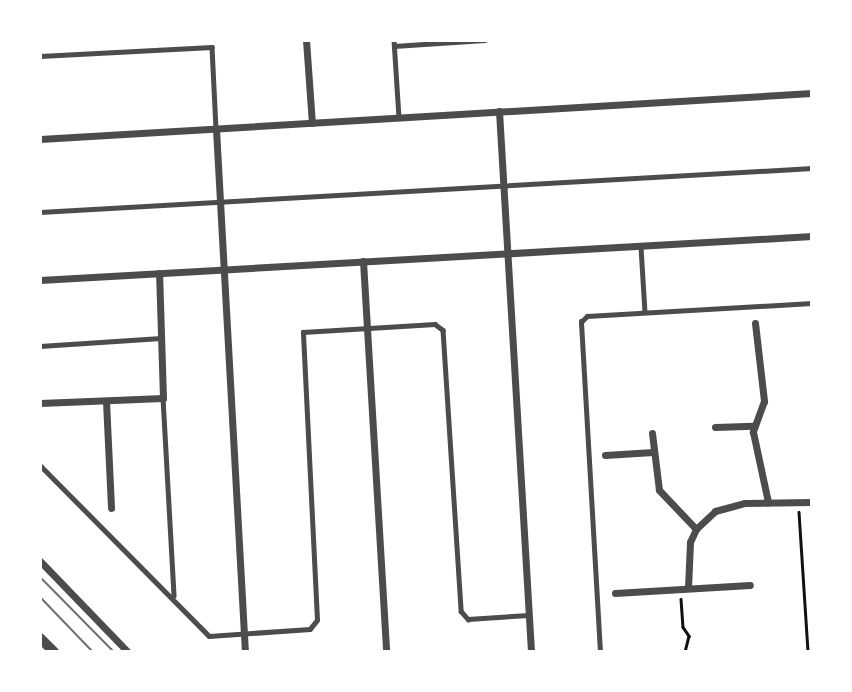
<!DOCTYPE html>
<style>
body{margin:0}
#map{position:relative;width:852px;height:692px;overflow:hidden;background:#fff;font-family:Ubuntu,sans-serif}
div>[style]{position:absolute}
[style*='--x']{left:calc(var(--x)*1px);top:calc(var(--y)*1px);width:calc(var(--w)*1px);rotate:calc(var(--a)*1deg)}
.path>*{height:2.5px;margin:-1.25px;padding:0 1.25px;transform-origin:1.25px;border-radius:1.25px;background:#111}
.service>*{height:4.5px;margin:-2.25px;padding:0 2.25px;transform-origin:2.25px;border-radius:2.25px;background:#4c4c4c}
.minor>*{height:7px;margin:-3.5px;padding:0 3.5px;transform-origin:3.5px;border-radius:3.5px;background:#4c4c4c}
.tertiary>*{height:10px;margin:-5px;padding:0 5px;transform-origin:5px;border-radius:5px;background:#4c4c4c}
.tram>*{height:2px;margin:-1px;padding:0 1px;transform-origin:1px;border-radius:1px;background:#707070}
span{translate:-50% -50%;white-space:nowrap;text-align:center;line-height:1.15;-webkit-text-stroke:7px #fff;paint-order:stroke}
.frame{position:absolute;inset:0;border:42px solid #fff;pointer-events:none}
</style>
<div id="map">
<div class="path">
<div style="--x:799;--y:512;--w:140;--a:86.3"></div>
<div style="--x:681;--y:599;--w:28;--a:86"></div>
<div style="--x:683;--y:627;--w:11;--a:56"></div>
<div style="--x:689;--y:636;--w:16;--a:104"></div>
</div>
<div class="service">
<div style="--x:394;--y:40;--w:77;--a:86.3"></div>
<div style="--x:394;--y:46;--w:91;--a:-3.8"></div>
<div style="--x:40;--y:56;--w:172;--a:-3"></div>
<div style="--x:212;--y:47;--w:82;--a:87.2"></div>
<div style="--x:40;--y:212;--w:773;--a:-3.26"></div>
<div style="--x:641;--y:247;--w:65;--a:86.5"></div>
<div style="--x:40;--y:346;--w:121;--a:-3.8"></div>
<div style="--x:163;--y:398;--w:198;--a:86.8"></div>
<div style="--x:40;--y:465;--w:240;--a:45.3"></div>
<div style="--x:209;--y:636;--w:101;--a:-4"></div>
<div style="--x:310;--y:629;--w:11;--a:-52"></div>
<div style="--x:317;--y:620;--w:288;--a:-92.8"></div>
<div style="--x:303;--y:332;--w:132;--a:-3.5"></div>
<div style="--x:435;--y:324;--w:10;--a:37"></div>
<div style="--x:443;--y:330;--w:282;--a:86.3"></div>
<div style="--x:461;--y:611;--w:11;--a:49"></div>
<div style="--x:468;--y:619;--w:61;--a:-3.8"></div>
<div style="--x:600;--y:652;--w:331;--a:-93.3"></div>
<div style="--x:581;--y:322;--w:8;--a:-45"></div>
<div style="--x:587;--y:316;--w:225;--a:-3.3"></div>
</div>
<div class="minor">
<div style="--x:306;--y:40;--w:83;--a:85.9"></div>
<div style="--x:499;--y:111;--w:542;--a:86.61"></div>
<div style="--x:216;--y:129;--w:524;--a:86.83"></div>
<div style="--x:40;--y:139;--w:773;--a:-3.41"></div>
<div style="--x:363;--y:261;--w:392;--a:86.6"></div>
<div style="--x:40;--y:280;--w:773;--a:-3.26"></div>
<div style="--x:755;--y:323;--w:79;--a:83.4"></div>
<div style="--x:764;--y:401;--w:33;--a:110"></div>
<div style="--x:753;--y:432;--w:72;--a:77.9"></div>
<div style="--x:106;--y:401;--w:107;--a:87.3"></div>
<div style="--x:40;--y:403;--w:123;--a:-2.3"></div>
<div style="--x:163;--y:398;--w:125;--a:-91.8"></div>
<div style="--x:715;--y:427;--w:38;--a:-2"></div>
<div style="--x:652;--y:433;--w:57;--a:83"></div>
<div style="--x:659;--y:490;--w:54;--a:46.5"></div>
<div style="--x:605;--y:455;--w:48;--a:-3.6"></div>
<div style="--x:40;--y:561;--w:127;--a:46"></div>
<div style="--x:688;--y:588;--w:46;--a:-87.5"></div>
<div style="--x:690;--y:542;--w:14;--a:-65"></div>
<div style="--x:696;--y:529;--w:26;--a:-43"></div>
<div style="--x:715;--y:511;--w:31;--a:-15"></div>
<div style="--x:745;--y:503;--w:67;--a:-0.9"></div>
<div style="--x:615;--y:593;--w:135;--a:-3.4"></div>
</div>
<div class="tertiary">
<div style="--x:40;--y:638;--w:20;--a:45"></div>
</div>
<div class="tram">
<div style="--x:40;--y:577;--w:105;--a:45.4"></div>
<div style="--x:40;--y:597;--w:76;--a:46.1"></div>
</div>
<div class="frame"></div>
</div>
